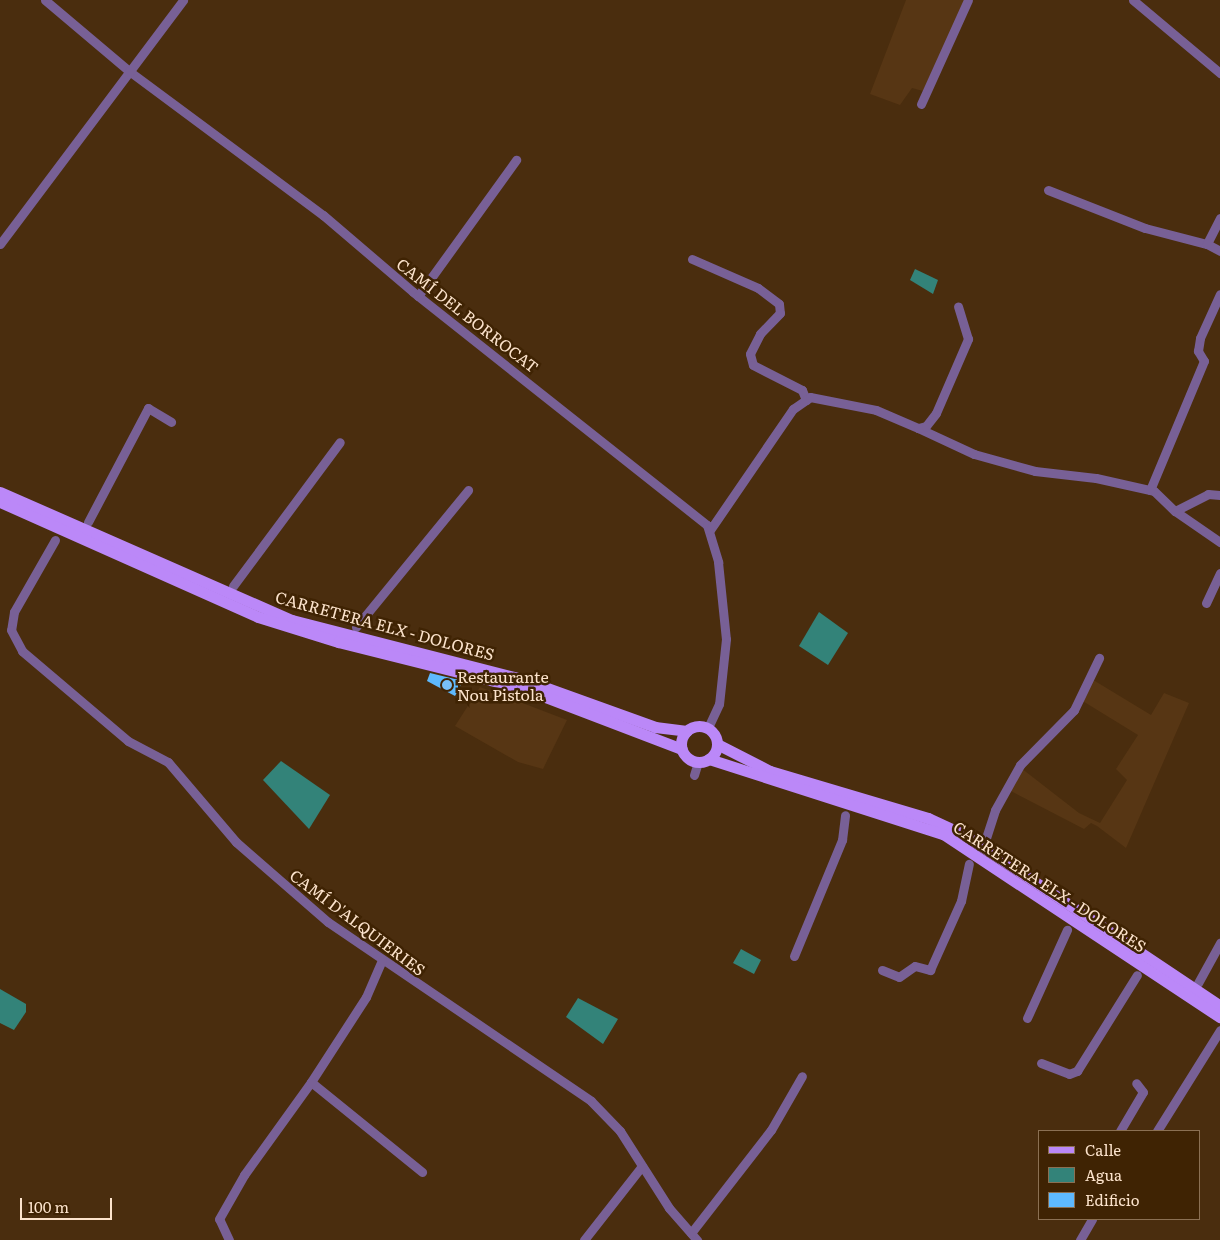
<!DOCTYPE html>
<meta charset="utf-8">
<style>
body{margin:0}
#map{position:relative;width:1220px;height:1240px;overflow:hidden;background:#4a2d0e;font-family:Literata,serif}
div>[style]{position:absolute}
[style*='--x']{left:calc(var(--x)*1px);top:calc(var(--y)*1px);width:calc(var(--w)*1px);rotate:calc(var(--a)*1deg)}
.built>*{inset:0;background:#573614}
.water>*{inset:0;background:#338379}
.building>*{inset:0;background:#5eb9fe}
.minor>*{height:9px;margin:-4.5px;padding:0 4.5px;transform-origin:4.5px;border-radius:4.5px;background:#786096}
.major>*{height:11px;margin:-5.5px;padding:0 5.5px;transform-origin:5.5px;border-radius:5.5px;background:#bb88f8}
.major>.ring{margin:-5.5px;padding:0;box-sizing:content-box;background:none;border:11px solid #bb88f8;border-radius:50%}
.dots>*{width:14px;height:14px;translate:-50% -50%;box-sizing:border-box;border:2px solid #3f2303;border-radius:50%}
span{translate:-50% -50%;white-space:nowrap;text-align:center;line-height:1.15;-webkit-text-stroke:5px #3f2303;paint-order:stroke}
.street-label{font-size:16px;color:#fce3cc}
.poi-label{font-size:16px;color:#fce3cc}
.left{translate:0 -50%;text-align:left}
.legend{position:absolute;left:1038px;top:1130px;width:162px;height:90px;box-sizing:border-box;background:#3f2303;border:1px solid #8b7053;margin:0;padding:6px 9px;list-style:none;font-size:15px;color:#fce3cc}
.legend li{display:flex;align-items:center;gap:10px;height:25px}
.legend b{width:25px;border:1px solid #8b7053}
.scale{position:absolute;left:20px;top:1198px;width:92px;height:22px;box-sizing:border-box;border:2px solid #fce3cc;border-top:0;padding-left:6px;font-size:15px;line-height:18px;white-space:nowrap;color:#fce3cc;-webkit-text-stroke:4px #3f2303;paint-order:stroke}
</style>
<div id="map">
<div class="built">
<div style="clip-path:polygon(906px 0,965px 0,923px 91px,912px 88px,900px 105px,870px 94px)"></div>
<div style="clip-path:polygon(1090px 678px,1151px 715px,1164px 693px,1189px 703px,1126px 848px,1097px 826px,1091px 823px,1084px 829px,1009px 790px,1021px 768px,1079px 813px,1100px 823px,1127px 780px,1116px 769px,1138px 735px,1081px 700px)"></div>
<div style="clip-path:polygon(480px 687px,567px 720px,543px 769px,518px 762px,455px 726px)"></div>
</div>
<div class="water">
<div style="clip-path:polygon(915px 269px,938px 280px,933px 294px,910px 280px)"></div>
<div style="clip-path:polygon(819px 612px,848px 633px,828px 665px,799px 646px)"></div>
<div style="clip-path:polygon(281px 761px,330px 795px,309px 829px,263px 780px)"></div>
<div style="clip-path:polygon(741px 949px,761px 960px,754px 974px,733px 963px)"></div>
<div style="clip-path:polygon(0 989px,26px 1004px,26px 1012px,14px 1030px,0 1023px)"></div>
<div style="clip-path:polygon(578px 998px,618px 1019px,603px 1044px,566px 1017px)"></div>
</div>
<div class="building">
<div style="clip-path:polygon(430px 673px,463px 681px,455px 696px,427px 681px)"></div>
</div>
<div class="minor">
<div style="--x:45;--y:0;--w:110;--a:40.2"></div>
<div style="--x:129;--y:71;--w:242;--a:36.6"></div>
<div style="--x:323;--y:215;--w:118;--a:40.5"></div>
<div style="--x:413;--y:292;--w:375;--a:38.4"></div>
<div style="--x:707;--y:525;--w:39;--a:73"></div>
<div style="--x:718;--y:562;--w:77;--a:84.1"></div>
<div style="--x:726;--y:639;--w:65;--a:96.1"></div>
<div style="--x:719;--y:704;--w:26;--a:115"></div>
<div style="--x:1133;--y:0;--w:114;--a:40"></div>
<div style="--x:921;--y:104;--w:114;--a:-65.7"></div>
<div style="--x:1048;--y:190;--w:104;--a:21.4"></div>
<div style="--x:1145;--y:228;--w:64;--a:14.5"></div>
<div style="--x:1220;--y:218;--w:29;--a:117"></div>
<div style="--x:1207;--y:244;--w:15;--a:28"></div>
<div style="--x:0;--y:244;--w:305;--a:-53.1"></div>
<div style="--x:692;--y:259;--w:72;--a:23.7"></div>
<div style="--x:758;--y:288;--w:26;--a:37"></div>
<div style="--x:779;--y:304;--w:9;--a:84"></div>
<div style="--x:780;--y:313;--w:29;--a:134"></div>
<div style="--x:760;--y:334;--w:22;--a:117"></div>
<div style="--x:750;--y:354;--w:11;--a:75"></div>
<div style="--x:753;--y:365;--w:55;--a:27"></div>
<div style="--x:802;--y:390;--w:11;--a:68"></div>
<div style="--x:418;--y:296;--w:168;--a:-54.2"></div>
<div style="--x:918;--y:428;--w:62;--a:24.9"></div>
<div style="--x:974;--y:454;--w:63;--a:15.6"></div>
<div style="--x:1035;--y:471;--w:61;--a:6.5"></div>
<div style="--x:1096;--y:478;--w:59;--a:12.6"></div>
<div style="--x:1154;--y:491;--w:29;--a:44"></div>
<div style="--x:1175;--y:511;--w:37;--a:-27"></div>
<div style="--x:1208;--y:494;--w:12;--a:5"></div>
<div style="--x:1150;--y:490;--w:140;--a:-67.3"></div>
<div style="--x:1204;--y:361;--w:12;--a:-121"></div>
<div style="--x:1198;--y:351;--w:13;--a:-81"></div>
<div style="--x:1200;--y:338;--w:48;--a:-65.6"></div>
<div style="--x:1175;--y:511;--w:55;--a:34.6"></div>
<div style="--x:88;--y:522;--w:129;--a:-62.2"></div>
<div style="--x:148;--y:408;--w:27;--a:31"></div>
<div style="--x:710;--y:530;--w:147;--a:-55.6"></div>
<div style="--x:793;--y:409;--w:21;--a:-35"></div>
<div style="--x:810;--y:397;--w:67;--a:11.1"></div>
<div style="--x:876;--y:410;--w:46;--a:23.2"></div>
<div style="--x:918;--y:428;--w:8;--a:-14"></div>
<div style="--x:926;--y:426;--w:16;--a:-52"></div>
<div style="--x:936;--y:413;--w:81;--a:-66.6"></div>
<div style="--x:968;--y:339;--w:34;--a:-107"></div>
<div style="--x:55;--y:540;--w:83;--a:119.7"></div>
<div style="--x:14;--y:612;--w:18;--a:99"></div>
<div style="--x:11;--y:630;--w:24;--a:62"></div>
<div style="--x:22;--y:651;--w:139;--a:40.3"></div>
<div style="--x:128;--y:741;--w:45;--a:27.7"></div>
<div style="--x:168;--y:762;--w:105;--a:49.6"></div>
<div style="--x:236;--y:842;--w:122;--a:41"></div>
<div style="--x:328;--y:922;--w:318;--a:34.2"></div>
<div style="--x:591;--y:1101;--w:42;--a:46"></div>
<div style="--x:620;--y:1131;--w:91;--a:57.5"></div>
<div style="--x:669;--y:1208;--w:43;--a:48.8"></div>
<div style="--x:233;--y:586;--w:179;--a:-53.4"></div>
<div style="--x:1206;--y:603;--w:33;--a:-65"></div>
<div style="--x:356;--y:627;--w:177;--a:-50.7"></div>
<div style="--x:694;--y:775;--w:14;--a:-73"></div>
<div style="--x:986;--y:838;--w:29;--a:-72"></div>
<div style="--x:995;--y:810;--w:51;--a:-60.9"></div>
<div style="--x:1020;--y:765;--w:77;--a:-45.5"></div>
<div style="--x:1074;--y:710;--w:58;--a:-64.3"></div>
<div style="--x:794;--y:956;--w:126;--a:-67.5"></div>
<div style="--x:842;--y:840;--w:25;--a:-83"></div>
<div style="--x:382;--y:960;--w:40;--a:113.4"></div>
<div style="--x:366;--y:997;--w:101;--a:122.9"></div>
<div style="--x:311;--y:1082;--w:143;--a:39"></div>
<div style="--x:882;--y:970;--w:18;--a:22"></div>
<div style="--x:899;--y:977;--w:19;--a:-35"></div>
<div style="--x:915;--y:966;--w:16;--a:15"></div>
<div style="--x:930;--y:970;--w:76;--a:-65.8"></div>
<div style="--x:961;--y:901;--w:38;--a:-78"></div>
<div style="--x:1198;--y:983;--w:46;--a:-61.2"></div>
<div style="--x:1027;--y:1018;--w:97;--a:-65.6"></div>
<div style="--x:1041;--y:1063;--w:30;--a:21"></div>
<div style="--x:1069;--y:1074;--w:9;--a:-21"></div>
<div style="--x:1077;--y:1071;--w:113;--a:-58"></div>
<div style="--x:1120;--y:1131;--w:45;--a:-59.5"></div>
<div style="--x:1143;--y:1092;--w:11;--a:-128"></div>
<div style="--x:1157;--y:1131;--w:119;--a:-58"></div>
<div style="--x:691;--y:1233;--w:130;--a:-52.2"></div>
<div style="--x:771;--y:1130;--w:62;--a:-60.1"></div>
<div style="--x:229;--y:1240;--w:23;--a:-115"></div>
<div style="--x:219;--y:1219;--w:51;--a:-60.4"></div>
<div style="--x:244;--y:1175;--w:115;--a:-54.2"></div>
<div style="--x:584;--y:1240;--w:94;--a:-51.9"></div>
<div style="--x:1080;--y:1240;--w:24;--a:-60"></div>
</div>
<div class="major">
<div style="--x:0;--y:492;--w:319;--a:23.7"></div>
<div style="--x:292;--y:620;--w:237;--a:14.4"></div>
<div style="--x:522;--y:679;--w:141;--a:19.8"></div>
<div style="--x:655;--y:727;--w:32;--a:7"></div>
<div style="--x:0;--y:502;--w:282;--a:24"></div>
<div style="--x:258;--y:617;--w:84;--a:17.4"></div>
<div style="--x:338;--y:642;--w:190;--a:14"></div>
<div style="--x:522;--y:688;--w:171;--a:20.9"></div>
<div class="ring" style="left:681px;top:726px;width:25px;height:25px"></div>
<div style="--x:717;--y:744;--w:59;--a:27"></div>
<div style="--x:770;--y:771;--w:165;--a:16.6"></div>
<div style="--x:928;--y:818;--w:41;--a:24.7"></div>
<div style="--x:965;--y:835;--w:307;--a:33.8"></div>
<div style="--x:709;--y:759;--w:246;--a:17.8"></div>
<div style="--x:943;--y:834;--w:332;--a:33.5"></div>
</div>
<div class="dots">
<div style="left:447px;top:685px;background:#78bff7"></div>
</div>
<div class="street-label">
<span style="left:468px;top:315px;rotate:38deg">CAMÍ DEL BORROCAT</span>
<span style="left:385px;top:625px;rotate:15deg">CARRETERA ELX - DOLORES</span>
<span style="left:1050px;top:886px;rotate:33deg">CARRETERA ELX - DOLORES</span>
<span style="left:358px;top:922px;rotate:37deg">CAMÍ D'ALQUIERIES</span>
</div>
<div class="poi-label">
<span class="left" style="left:457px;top:685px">Restaurante<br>Nou Pistola</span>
</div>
<ul class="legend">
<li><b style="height:6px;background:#bb88f8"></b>Calle</li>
<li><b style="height:14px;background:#338379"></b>Agua</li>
<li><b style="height:14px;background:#5eb9fe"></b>Edificio</li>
</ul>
<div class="scale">100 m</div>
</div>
